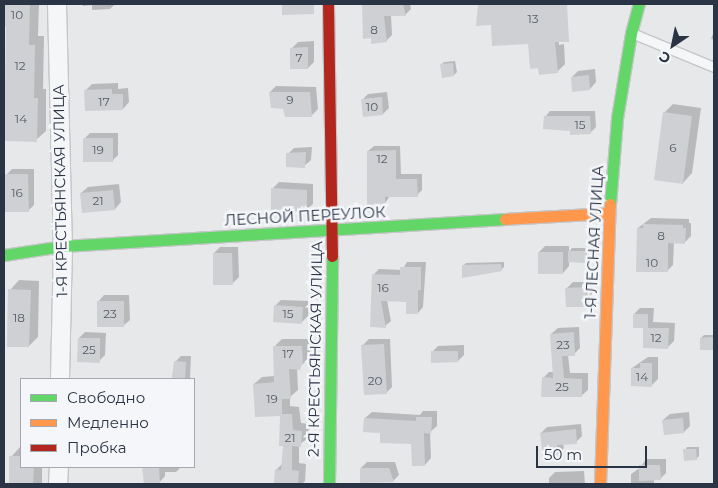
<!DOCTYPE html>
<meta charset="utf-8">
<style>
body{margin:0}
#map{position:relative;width:718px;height:488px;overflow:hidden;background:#e6e8ea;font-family:Montserrat,sans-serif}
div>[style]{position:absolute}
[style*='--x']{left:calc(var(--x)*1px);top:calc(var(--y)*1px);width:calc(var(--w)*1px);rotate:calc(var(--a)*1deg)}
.shadow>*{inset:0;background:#0003}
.building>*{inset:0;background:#ced0d3}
.roads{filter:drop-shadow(1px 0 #c4c6c8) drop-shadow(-1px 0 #c4c6c8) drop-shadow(0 1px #c4c6c8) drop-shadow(0 -1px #c4c6c8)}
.lane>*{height:9px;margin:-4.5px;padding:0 4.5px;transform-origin:4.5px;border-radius:4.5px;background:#f5f6f7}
.street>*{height:18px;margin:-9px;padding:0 9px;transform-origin:9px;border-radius:9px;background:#f5f6f7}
.fast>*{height:11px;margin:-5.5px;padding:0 5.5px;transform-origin:5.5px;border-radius:5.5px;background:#63d668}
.slow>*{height:11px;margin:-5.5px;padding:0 5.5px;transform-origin:5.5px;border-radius:5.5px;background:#ff974d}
.jam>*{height:11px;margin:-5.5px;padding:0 5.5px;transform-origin:5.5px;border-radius:5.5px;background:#b3261e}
span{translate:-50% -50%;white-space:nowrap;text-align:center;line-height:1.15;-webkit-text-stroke:5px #f4f6f9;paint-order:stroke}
.number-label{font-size:12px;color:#545c69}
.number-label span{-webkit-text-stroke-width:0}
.street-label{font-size:15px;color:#2b3445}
.frame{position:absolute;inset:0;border:5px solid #2b3445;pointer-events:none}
.legend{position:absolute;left:20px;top:378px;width:175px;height:90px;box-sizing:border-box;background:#f4f6f9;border:1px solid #a4a8b1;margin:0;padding:6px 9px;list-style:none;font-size:15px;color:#2b3445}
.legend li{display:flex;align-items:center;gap:10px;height:25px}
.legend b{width:25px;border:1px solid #a4a8b1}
.north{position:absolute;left:648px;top:20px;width:50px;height:50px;-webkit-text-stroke:4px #f4f6f9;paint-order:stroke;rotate:214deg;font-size:14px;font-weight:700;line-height:20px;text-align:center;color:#2b3445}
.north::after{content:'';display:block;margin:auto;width:18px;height:22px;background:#2b3445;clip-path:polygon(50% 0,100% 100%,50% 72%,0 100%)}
.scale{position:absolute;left:536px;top:446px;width:111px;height:22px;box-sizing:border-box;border:2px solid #2b3445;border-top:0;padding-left:6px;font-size:15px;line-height:18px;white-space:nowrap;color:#2b3445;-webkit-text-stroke:4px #f4f6f9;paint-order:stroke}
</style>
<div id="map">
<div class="shadow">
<div style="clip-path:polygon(4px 4px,39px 4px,38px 36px,44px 36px,43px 89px,46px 89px,46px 131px,36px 140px,7px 26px,4px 26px)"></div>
<div style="clip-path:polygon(83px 4px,115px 4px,110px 9px,92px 10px,92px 5px,83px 6px)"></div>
<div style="clip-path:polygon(363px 4px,410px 4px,411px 9px,405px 15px,391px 15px,392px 35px,386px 41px,372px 37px,364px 38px)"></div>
<div style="clip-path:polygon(479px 4px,555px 4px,559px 45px,564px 44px,565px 64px,557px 72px,529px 43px,492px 24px,477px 24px)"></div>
<div style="clip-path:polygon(714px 31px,714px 40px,711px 39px)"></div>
<div style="clip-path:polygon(314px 41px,314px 62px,308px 68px,292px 48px,298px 42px)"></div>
<div style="clip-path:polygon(455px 61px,457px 72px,454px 75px,441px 65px,444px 62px)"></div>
<div style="clip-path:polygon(595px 69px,596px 82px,590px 89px,572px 77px,578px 71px)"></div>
<div style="clip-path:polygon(118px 83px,118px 89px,128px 88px,129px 102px,123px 109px,86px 90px,92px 84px)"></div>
<div style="clip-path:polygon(276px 86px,316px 87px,318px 109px,312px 115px,284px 108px,270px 92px)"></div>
<div style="clip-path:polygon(387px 92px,389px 108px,383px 114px,362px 100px,368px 94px)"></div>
<div style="clip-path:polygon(673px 104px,701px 108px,692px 173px,683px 183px,664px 113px)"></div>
<div style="clip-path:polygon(550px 111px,595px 111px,596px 127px,590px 133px,571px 129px,545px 117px)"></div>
<div style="clip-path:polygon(90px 133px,118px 133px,118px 155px,112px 161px,84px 139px)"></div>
<div style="clip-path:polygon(374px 146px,400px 146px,401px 174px,422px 174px,422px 190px,417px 195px,390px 196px,385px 203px,368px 151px)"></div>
<div style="clip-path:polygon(312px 147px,311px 160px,304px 166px,288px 154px,294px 148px)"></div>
<div style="clip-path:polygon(12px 169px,34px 169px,34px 205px,28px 211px,6px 175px)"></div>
<div style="clip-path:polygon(279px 182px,313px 184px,313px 204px,306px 210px,273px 188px)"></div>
<div style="clip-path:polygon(119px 184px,121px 202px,115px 209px,81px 193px,88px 187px)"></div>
<div style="clip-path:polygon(651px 218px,689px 219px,689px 223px,691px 223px,691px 236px,685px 242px,674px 242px,673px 265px,667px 271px,638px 228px)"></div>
<div style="clip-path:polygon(545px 246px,569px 246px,569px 252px,572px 248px,587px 248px,587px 259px,584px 261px,569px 261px,569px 266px,563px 273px,539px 252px)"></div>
<div style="clip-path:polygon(220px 247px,238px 247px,239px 277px,233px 283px,214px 253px)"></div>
<div style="clip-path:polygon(407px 262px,426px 262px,423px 307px,418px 313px,407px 301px,387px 300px,391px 321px,385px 326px,373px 275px,379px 269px,402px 270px)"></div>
<div style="clip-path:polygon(504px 262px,504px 267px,501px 270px,463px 266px,466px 263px)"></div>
<div style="clip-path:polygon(19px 280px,39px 281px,38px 337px,29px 346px,10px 290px)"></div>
<div style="clip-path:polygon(573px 282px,592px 282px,592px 299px,586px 306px,567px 288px)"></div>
<div style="clip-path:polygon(104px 295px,129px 295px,130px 320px,123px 326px,98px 302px)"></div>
<div style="clip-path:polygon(281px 300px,309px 301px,308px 316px,302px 322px,275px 306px)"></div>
<div style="clip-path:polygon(640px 308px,654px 308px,653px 322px,675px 323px,674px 341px,668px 347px,634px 314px)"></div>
<div style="clip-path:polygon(579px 327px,580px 348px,574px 354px,568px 355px,570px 373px,588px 373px,588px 390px,581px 396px,543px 378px,549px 372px,554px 372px,551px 334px,558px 328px)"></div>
<div style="clip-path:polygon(85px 332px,106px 333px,105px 355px,99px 361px,79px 338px)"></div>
<div style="clip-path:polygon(704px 335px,714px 335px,712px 349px,701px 338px)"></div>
<div style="clip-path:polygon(282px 339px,309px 339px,310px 353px,307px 361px,297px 368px,298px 390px,290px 397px,290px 406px,299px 407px,301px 423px,309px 424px,308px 438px,299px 445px,299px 463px,306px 464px,305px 481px,302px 484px,276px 484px,276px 470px,283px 463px,285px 445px,282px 414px,254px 384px,262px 377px,275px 376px,274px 347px)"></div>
<div style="clip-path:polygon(369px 339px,390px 339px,392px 387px,386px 393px,363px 345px)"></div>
<div style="clip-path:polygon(464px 345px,464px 355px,458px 361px,432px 352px,438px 346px)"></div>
<div style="clip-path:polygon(181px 356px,191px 356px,190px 379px,172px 379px,175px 362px)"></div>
<div style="clip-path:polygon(648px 357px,658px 357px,658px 379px,652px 385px,632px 368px)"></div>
<div style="clip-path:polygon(423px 411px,437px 411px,437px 426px,430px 432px,431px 458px,425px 465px,412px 443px,382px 432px,365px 418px,372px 412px,420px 415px)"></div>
<div style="clip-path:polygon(689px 412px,690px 426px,684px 432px,663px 420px,670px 414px)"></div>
<div style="clip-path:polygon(581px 424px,582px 436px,576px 442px,563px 444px,564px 448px,558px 454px,541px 433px,547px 427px)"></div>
<div style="clip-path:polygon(20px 447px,21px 467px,42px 467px,42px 484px,10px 484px,11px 457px)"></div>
<div style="clip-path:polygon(687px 447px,699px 447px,699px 456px,696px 459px,685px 450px)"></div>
<div style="clip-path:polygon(646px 459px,666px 459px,666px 473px,660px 479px,654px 479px,654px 484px,631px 484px,631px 474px,640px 468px)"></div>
<div style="clip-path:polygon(367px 462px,395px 462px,399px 475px,393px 481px,361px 468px)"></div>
<div style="clip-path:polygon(143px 467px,181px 467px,176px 472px,165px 472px,165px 476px,159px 483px,145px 484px)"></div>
<div style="clip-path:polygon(584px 471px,585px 484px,549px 484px,549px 478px,555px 472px)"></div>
</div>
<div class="building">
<div style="clip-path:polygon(4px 4px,30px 4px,29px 45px,35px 45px,34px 98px,38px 98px,37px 142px,4px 141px,6px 27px,4px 27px)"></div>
<div style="clip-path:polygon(282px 4px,314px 4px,314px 14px,282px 15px)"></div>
<div style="clip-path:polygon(362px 4px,403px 4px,406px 16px,384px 16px,387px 42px,371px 44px,371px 38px,363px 39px)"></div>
<div style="clip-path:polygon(478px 4px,567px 4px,569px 42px,555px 42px,558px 73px,539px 75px,538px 68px,530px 69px,528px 44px,492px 46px,491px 25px,476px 26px)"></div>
<div style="clip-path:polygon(308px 47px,308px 69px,290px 69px,290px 48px)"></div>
<div style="clip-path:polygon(453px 63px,454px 76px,442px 78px,440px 64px)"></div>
<div style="clip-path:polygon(589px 75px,590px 90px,572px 92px,571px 77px)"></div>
<div style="clip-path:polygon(112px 89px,112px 94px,123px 94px,123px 110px,85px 111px,84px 90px)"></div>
<div style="clip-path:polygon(269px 92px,310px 92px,312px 117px,285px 117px,283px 109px,271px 108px)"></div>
<div style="clip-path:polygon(382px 97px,383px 115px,363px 117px,361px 99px)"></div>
<div style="clip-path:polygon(663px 112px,692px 116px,683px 184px,654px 180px)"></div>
<div style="clip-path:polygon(544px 116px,590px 116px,591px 134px,570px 135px,570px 131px,543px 129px)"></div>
<div style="clip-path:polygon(83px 138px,113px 138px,113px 162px,83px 162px)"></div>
<div style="clip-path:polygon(396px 150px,396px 179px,417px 179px,418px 197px,385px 197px,385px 204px,367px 205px,367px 151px)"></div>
<div style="clip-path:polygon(306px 152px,305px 168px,286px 167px,286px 153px)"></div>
<div style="clip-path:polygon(5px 174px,28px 174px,29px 212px,5px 212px)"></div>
<div style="clip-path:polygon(271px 188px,307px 190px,307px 212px,271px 210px)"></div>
<div style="clip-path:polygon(113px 190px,115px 210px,82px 213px,80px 193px)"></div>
<div style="clip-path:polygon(643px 224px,683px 225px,683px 228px,686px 228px,685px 244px,668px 243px,668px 272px,636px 272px,637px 228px,643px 228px)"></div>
<div style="clip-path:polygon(568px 251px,585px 251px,585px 263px,568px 262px)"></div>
<div style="clip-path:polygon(538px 252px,563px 252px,563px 274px,538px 274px)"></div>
<div style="clip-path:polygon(213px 253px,232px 253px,233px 285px,213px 285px)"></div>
<div style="clip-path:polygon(501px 264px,502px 271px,462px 278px,462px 265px)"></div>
<div style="clip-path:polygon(400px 267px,421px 267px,421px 290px,418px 290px,418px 314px,406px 314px,406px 302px,381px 301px,386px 328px,370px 327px,372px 274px,400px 275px)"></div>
<div style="clip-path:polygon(586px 287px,586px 307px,566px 307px,565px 288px)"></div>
<div style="clip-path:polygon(8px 289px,31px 290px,29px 347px,7px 347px)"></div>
<div style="clip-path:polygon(97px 301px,124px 301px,124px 327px,97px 327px)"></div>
<div style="clip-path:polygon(274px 305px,303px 307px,302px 324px,273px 322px)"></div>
<div style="clip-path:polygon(633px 314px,648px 314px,648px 328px,669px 328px,668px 349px,643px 348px,643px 328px,633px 328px)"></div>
<div style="clip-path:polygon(574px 332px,575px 356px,562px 356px,564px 378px,582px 379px,582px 397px,541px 397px,542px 377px,553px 378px,550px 334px)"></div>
<div style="clip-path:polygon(713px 337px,713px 350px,700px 350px,700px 338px)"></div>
<div style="clip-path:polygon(78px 338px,100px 338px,100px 363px,77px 362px)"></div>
<div style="clip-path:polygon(384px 344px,387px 394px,364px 395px,361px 345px)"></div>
<div style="clip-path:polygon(273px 346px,302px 346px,303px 362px,300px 370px,289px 369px,291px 399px,282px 399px,282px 414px,292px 414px,293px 430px,302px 431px,301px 447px,292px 446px,292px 470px,299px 471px,298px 484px,274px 484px,275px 469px,281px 470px,283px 446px,279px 446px,280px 416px,255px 417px,253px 384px,274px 382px)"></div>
<div style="clip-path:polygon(431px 351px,458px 351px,458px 362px,431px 363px)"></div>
<div style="clip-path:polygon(174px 361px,186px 362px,185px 379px,172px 379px)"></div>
<div style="clip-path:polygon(640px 363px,652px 363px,652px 387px,631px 386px,631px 368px,640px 368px)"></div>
<div style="clip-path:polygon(416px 417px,432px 417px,431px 434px,424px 433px,425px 466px,412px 466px,411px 444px,380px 443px,380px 433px,363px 432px,364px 418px,416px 421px)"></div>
<div style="clip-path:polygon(683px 418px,684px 433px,664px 435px,662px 420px)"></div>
<div style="clip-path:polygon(576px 429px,577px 444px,557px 445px,558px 455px,543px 457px,540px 433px)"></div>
<div style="clip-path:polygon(683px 449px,696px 449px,697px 460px,684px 461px)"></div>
<div style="clip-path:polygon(9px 456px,21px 456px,21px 467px,34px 467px,33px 484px,9px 484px)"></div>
<div style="clip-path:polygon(639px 465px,660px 465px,661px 480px,639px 481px)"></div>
<div style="clip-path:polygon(142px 467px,159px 467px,160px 484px,144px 484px)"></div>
<div style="clip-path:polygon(360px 468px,389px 468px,394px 482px,360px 483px)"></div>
</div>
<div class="roads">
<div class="lane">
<div style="--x:634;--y:34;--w:87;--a:22.4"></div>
</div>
<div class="street">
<div style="--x:57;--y:4;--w:242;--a:88.6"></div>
<div style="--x:63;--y:246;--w:133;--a:91.3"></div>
<div style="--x:58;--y:484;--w:17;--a:-87"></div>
</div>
<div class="fast">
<div style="--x:610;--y:204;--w:86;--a:-85.3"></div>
<div style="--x:617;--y:118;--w:86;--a:-80.6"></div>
<div style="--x:631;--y:33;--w:30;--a:-75"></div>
<div style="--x:4;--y:255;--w:60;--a:-8.7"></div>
<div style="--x:63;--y:246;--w:443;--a:-3.5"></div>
<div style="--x:329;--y:484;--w:228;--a:-89.2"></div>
</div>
<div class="slow">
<div style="--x:505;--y:219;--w:104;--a:-3.3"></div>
<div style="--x:600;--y:484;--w:280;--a:-88"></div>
</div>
<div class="jam">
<div style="--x:328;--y:4;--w:252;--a:89.1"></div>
</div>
</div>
<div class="number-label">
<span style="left:17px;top:15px">10</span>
<span style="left:533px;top:19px">13</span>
<span style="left:374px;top:30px">8</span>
<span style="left:299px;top:58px">7</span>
<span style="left:20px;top:66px">12</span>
<span style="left:290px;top:100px">9</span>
<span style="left:104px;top:102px">17</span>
<span style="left:372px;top:107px">10</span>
<span style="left:21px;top:119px">14</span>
<span style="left:580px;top:125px">15</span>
<span style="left:673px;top:148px">6</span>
<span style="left:98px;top:150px">19</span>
<span style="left:382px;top:159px">12</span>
<span style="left:17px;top:193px">16</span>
<span style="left:98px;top:201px">21</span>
<span style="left:661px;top:236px">8</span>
<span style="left:652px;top:263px">10</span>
<span style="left:383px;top:288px">16</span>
<span style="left:110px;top:314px">23</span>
<span style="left:288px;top:314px">15</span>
<span style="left:19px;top:318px">18</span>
<span style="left:656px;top:338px">12</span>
<span style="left:563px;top:345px">23</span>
<span style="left:89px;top:350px">25</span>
<span style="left:288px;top:354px">17</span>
<span style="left:642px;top:377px">14</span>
<span style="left:375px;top:381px">20</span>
<span style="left:562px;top:387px">25</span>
<span style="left:272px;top:399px">19</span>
<span style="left:290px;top:438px">21</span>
</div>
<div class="street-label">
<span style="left:60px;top:191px;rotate:-91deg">1-Я КРЕСТЬЯНСКАЯ УЛИЦА</span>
<span style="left:305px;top:216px;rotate:-3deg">ЛЕСНОЙ ПЕРЕУЛОК</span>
<span style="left:594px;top:242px;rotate:-87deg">1-Я ЛЕСНАЯ УЛИЦА</span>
<span style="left:315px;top:349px;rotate:-89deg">2-Я КРЕСТЬЯНСКАЯ УЛИЦА</span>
</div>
<div class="frame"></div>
<ul class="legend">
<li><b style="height:6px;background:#63d668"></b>Свободно</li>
<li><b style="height:6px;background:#ff974d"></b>Медленно</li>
<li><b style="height:6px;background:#b3261e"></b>Пробка</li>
</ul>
<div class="north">С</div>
<div class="scale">50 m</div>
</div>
